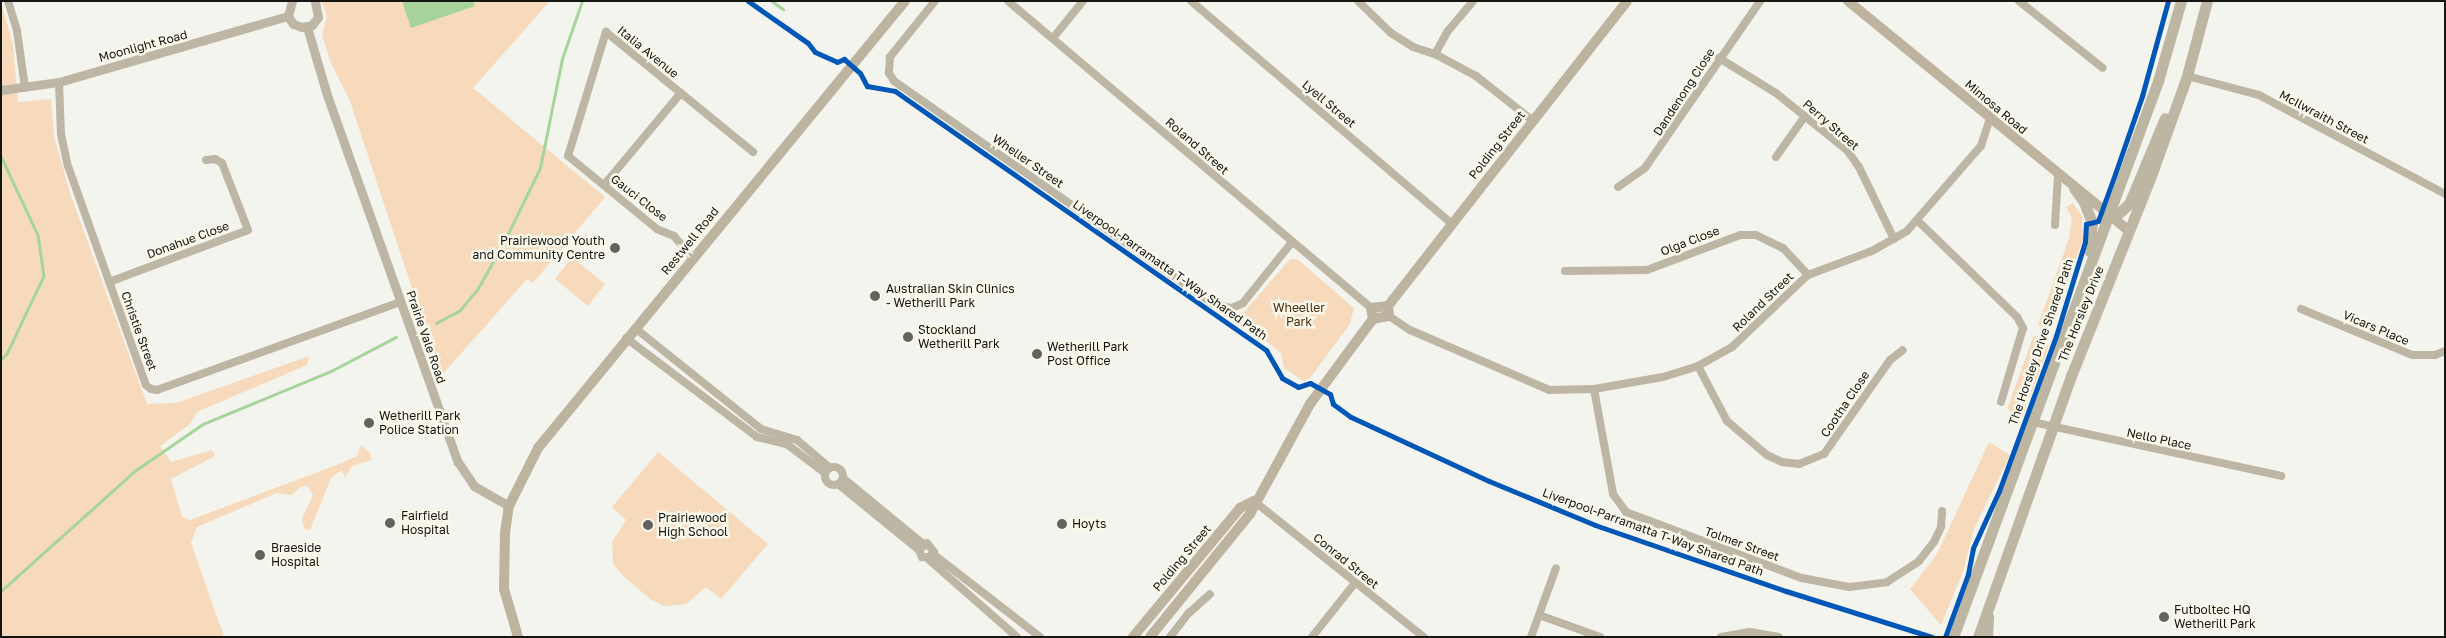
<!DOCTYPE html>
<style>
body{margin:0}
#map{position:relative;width:2446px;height:638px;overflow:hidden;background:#f4f4ee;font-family:"Golos Text",sans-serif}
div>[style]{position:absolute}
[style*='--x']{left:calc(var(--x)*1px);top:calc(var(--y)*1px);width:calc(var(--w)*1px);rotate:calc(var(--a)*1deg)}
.green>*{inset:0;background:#f6dabb}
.water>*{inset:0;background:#a6d49b}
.stream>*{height:2.5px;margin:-1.25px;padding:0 1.25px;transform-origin:1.25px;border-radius:1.25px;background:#a6d49b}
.minor>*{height:8px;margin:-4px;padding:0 4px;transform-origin:4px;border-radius:4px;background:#beb6a4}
.minor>.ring{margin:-4px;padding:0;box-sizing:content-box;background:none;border:8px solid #beb6a4;border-radius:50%}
.tertiary>*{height:9px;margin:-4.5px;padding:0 4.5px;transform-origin:4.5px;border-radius:4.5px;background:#beb6a4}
.secondary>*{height:10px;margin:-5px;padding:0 5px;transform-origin:5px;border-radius:5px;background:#bdb39e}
.primary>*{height:11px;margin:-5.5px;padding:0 5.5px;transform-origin:5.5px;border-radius:5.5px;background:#bdb6a2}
.cycleway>*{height:5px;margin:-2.5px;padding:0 2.5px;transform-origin:2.5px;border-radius:2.5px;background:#0057b8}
.dots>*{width:14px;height:14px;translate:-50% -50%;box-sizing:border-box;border:2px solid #f8f7ea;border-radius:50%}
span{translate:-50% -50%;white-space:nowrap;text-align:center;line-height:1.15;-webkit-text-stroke:5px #f8f7ea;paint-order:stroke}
.street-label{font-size:12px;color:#151511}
.poi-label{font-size:12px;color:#151511}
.right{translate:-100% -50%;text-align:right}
.left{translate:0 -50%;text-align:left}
.park-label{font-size:12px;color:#4a2e0c}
.frame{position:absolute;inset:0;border:2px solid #151511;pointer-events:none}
</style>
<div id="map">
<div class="green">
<div style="clip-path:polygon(321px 1px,550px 1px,473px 88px,605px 197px,533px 283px,527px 279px,441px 376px,350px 101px,330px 61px,322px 35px,327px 16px)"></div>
<div style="clip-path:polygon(1px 3px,13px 44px,18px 102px,51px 99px,54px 136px,71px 196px,147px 404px,176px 403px,309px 356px,307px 365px,197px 412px,190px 424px,160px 446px,171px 462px,212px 450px,215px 456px,171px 479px,182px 517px,190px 520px,339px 464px,357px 456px,361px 445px,370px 453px,372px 460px,352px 466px,345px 478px,342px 470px,331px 478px,310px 530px,304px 529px,302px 519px,313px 495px,307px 486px,300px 487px,292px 495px,277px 493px,197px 527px,191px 543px,224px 637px,1px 637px)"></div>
<div style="clip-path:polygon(2073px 203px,2082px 216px,2083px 240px,2051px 327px,2038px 325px,2069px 239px,2072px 218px,2066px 207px)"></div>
<div style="clip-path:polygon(572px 257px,605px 284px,588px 306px,555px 279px)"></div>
<div style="clip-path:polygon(1290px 259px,1297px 259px,1354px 308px,1350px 324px,1310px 378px,1303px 381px,1284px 368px,1281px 353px,1238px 319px)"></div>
<div style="clip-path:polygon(2034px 335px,2049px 346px,2022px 418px,2007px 409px)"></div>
<div style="clip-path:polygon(1989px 442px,2010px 455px,1974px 529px,1963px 572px,1941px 625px,1910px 589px,1937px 554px)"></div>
<div style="clip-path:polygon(658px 452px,768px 544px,721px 599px,706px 587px,686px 604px,664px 606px,650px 599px,621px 574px,613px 563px,612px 542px,626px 520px,612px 507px)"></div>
</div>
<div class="water">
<div style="clip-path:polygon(402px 1px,473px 1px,475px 6px,411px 28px)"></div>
</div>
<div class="stream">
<div style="--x:772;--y:1;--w:14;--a:36"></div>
<div style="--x:1;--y:156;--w:87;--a:64.9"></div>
<div style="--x:38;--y:235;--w:41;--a:81.7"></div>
<div style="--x:44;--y:276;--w:86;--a:115.4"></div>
<div style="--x:7;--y:354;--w:8;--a:135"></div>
<div style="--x:436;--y:323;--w:27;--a:-28"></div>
<div style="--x:460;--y:310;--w:26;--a:-50"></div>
<div style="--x:477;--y:290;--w:51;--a:-60.4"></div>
<div style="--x:502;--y:246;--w:87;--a:-64"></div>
<div style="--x:540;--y:168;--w:111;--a:-78.6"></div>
<div style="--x:562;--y:59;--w:61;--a:-71"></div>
<div style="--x:1;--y:591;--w:181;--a:-41.9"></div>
<div style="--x:136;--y:470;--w:81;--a:-34.5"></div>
<div style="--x:203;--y:424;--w:139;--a:-22.5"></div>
<div style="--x:331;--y:371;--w:73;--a:-27.6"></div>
</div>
<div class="minor">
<div style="--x:8;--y:1;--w:31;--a:73"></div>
<div style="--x:17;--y:31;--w:57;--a:81.9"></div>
<div style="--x:935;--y:1;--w:72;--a:128.8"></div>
<div style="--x:890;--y:57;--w:16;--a:94"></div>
<div style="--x:889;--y:73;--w:9;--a:58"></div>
<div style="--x:894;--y:81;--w:390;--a:34.9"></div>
<div style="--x:1214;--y:304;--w:18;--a:13"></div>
<div style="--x:1232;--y:308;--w:12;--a:-24"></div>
<div style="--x:1243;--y:303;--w:78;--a:-51.2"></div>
<div style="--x:1008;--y:1;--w:475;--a:40.2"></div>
<div style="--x:1191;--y:1;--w:343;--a:40.5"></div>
<div style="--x:1358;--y:1;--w:46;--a:44.1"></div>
<div style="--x:1391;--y:33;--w:26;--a:32"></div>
<div style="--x:1413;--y:47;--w:23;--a:18"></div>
<div style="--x:1435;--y:54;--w:47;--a:28.2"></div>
<div style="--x:1476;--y:76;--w:71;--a:38.2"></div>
<div style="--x:2019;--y:1;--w:107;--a:38.6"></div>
<div style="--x:1053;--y:38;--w:48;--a:-51"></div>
<div style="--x:1435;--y:54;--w:26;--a:-61"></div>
<div style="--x:1448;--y:31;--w:39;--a:-50"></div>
<div style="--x:1719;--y:58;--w:67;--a:31.6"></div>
<div style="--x:1776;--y:93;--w:91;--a:38.8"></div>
<div style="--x:1847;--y:150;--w:21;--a:55"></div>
<div style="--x:1859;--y:167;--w:80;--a:64.1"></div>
<div style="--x:2187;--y:76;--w:74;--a:14.8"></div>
<div style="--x:2259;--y:95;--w:211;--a:28"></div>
<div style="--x:59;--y:82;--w:52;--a:87.8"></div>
<div style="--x:61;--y:134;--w:33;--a:78"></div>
<div style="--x:68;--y:166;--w:232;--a:70.4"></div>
<div style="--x:146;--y:385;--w:6;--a:39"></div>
<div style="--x:151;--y:389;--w:6;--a:9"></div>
<div style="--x:157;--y:390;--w:258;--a:-19.9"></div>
<div style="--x:1776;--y:157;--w:50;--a:-54.7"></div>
<div style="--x:604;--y:185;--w:120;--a:-50.1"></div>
<div style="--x:1618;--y:187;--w:33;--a:-35"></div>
<div style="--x:1645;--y:168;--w:203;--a:-55.4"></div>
<div style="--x:1918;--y:221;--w:138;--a:44.1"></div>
<div style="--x:2017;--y:317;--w:13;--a:61"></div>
<div style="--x:2023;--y:328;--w:77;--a:106.6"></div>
<div style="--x:2055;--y:225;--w:50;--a:-86.6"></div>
<div style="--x:693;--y:258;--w:29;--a:-131"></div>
<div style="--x:674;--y:236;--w:18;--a:-158"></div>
<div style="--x:657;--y:229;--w:115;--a:-140.6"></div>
<div style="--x:568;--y:156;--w:130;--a:-73"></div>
<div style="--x:606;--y:32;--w:190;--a:39.2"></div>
<div style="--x:1565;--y:271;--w:82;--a:-0.7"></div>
<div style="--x:1647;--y:270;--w:99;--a:-20.6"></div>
<div style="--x:1740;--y:235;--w:16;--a:0"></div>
<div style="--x:1756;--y:235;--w:30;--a:26"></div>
<div style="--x:1783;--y:248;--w:37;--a:47"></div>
<div style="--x:109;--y:282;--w:148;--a:-20.5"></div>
<div style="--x:248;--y:230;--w:72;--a:-111.2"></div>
<div style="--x:222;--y:163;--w:8;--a:-150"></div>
<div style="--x:215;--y:159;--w:9;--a:174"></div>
<div style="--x:2301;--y:309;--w:120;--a:22.5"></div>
<div style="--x:2412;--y:355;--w:23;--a:0"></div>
<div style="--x:2435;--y:355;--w:11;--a:-22"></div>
<div style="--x:1389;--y:316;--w:25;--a:34"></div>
<div style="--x:1410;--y:330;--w:151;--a:23.3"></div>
<div style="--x:1549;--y:390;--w:45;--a:-1.3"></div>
<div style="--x:1594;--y:389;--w:70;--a:-9.9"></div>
<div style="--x:1663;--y:377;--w:37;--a:-17"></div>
<div style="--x:1698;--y:366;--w:39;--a:-29"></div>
<div style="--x:1732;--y:347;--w:105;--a:-43.5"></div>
<div style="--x:1808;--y:275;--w:68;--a:-20.6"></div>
<div style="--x:1872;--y:251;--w:40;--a:-29.7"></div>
<div style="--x:1907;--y:231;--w:113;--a:-49"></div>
<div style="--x:1981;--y:146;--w:28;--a:-72"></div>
<div style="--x:635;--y:328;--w:161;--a:38.7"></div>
<div style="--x:761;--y:429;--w:38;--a:17"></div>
<div style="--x:797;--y:440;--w:42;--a:40.2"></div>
<div style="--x:626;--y:338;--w:164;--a:37.1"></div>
<div style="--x:757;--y:437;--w:32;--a:14"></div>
<div style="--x:788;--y:445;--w:46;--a:37.1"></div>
<div style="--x:1698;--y:366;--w:62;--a:62.2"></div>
<div style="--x:1727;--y:421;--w:52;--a:40.4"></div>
<div style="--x:1767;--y:455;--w:17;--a:25"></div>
<div style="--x:1782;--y:462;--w:17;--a:7"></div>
<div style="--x:1799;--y:464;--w:27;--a:-22"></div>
<div style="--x:1824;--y:454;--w:115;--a:-54.9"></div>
<div style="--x:1890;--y:360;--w:16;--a:-38"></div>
<div style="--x:1594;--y:389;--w:107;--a:79.7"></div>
<div style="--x:1613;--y:494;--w:22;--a:54"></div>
<div style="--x:1626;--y:512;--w:188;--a:20.6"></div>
<div style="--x:1802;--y:578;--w:48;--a:10.8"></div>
<div style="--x:1849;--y:587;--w:38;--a:-7"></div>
<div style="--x:1887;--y:582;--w:38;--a:-33"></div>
<div style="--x:1919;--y:561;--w:24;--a:-52"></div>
<div style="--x:1934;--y:542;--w:17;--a:-65"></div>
<div style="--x:1941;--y:527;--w:16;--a:-86"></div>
<div style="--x:2032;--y:422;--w:255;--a:12.2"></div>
<div class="ring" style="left:825px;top:467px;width:10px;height:10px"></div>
<div style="--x:843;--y:478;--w:104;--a:39.5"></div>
<div style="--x:838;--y:484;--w:104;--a:39.2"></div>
<div style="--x:919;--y:550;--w:8;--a:67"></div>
<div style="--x:922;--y:557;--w:7;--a:0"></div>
<div style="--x:929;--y:557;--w:7;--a:-45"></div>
<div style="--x:934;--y:552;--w:11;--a:-128"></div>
<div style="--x:927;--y:543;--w:11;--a:139"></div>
<div style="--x:1254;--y:501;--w:218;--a:38.7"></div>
<div style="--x:933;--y:554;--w:135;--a:37.8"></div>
<div style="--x:927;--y:558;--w:120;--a:41.3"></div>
<div style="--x:1539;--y:615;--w:65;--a:19.8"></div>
<div style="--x:1170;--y:637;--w:31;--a:-52"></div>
<div style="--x:1189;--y:613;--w:28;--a:-42"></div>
<div style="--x:1312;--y:637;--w:69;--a:-51.5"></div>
<div style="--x:1531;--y:637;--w:73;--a:-70.1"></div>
<div style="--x:1721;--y:637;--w:29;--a:-10"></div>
<div style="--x:1750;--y:632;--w:29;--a:10"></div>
</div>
<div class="tertiary">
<div style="--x:292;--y:1;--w:16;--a:105"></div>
<div style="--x:288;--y:16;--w:9;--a:58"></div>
<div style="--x:293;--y:24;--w:9;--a:18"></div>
<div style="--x:302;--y:27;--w:10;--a:-11"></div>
<div style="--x:312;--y:25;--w:10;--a:-53"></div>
<div style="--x:318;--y:17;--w:16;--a:-101"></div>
<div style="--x:307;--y:27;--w:71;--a:73.6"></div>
<div style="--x:327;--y:95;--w:390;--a:70.4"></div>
<div style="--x:458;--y:462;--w:29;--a:56"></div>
<div style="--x:474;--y:486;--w:40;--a:29.7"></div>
<div style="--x:1;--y:90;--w:59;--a:-7.9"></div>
<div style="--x:59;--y:82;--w:238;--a:-16.1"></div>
<div style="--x:1988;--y:637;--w:21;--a:-87"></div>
</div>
<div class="secondary">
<div style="--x:1848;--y:1;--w:363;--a:39.3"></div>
<div style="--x:1388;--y:306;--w:387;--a:-51.9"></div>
<div style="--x:1373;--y:319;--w:11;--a:-100"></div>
<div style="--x:1371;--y:308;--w:17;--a:-7"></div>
<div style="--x:1373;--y:319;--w:16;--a:-11"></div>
<div style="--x:1389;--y:316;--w:10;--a:-96"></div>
<div style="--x:518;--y:637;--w:50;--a:-106.3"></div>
<div style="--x:504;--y:589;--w:56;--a:-89"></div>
<div style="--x:505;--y:533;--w:27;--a:-82"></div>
<div style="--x:509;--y:506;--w:65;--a:-63.4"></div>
<div style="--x:538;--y:448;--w:578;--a:-50.61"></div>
<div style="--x:1133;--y:637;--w:168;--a:-50.3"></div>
<div style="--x:1240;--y:508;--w:16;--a:-27"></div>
<div style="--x:1150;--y:637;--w:159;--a:-50.9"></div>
<div style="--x:1250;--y:514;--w:125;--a:-61.4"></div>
<div style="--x:1310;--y:404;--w:106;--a:-53.5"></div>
</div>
<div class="primary">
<div style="--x:2074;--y:188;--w:17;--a:54"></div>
<div style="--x:2084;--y:202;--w:22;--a:69"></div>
<div style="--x:2092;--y:223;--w:28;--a:96"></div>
<div style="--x:2109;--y:216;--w:8;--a:-7"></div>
<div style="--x:2117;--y:215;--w:16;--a:-43"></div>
<div style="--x:2129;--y:204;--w:93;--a:-67.3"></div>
<div style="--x:1953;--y:637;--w:593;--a:-69.76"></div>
<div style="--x:2158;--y:81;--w:83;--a:-74"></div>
<div style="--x:1978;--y:637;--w:277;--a:-70.4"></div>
<div style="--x:2071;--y:376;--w:215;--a:-68.2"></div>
<div style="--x:2151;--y:176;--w:106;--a:-70.2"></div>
<div style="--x:2187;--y:76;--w:78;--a:-75.1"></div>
</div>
<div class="cycleway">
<div style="--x:748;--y:1;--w:73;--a:35"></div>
<div style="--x:808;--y:43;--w:11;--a:52"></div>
<div style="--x:815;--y:52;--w:24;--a:24"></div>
<div style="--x:837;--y:62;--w:8;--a:-23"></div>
<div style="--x:844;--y:59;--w:21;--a:41"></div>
<div style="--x:860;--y:73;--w:15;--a:62"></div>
<div style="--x:867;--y:86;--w:28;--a:10"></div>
<div style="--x:895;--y:91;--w:110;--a:35"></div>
<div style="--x:985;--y:154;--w:343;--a:34.9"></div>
<div style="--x:1266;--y:350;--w:32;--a:60"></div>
<div style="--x:1282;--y:378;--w:18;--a:29"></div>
<div style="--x:1298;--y:387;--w:13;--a:-18"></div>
<div style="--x:1310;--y:383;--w:23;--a:29"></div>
<div style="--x:1330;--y:394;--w:10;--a:73"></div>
<div style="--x:1333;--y:404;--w:22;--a:36"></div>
<div style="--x:1351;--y:417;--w:152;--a:24.9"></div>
<div style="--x:1489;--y:481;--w:115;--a:22.5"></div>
<div style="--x:1595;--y:525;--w:202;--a:19.1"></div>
<div style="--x:1786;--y:591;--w:153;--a:17.5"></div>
<div style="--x:1945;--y:637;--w:67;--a:-69.9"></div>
<div style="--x:1968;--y:574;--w:26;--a:-79"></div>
<div style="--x:1973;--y:548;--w:63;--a:-65.5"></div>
<div style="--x:1999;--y:491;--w:165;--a:-69.8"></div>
<div style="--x:2056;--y:336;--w:98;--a:-72.9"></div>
<div style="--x:2085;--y:242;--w:18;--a:-87"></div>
<div style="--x:2086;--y:224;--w:12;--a:-14"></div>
<div style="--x:2098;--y:221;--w:50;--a:-70.1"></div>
<div style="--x:2115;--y:174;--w:83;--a:-70.9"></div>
<div style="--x:2142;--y:96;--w:98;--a:-74.7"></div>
</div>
<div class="dots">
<div style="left:615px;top:248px;background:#63635e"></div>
<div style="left:875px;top:296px;background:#63635e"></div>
<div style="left:908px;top:337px;background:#63635e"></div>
<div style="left:1037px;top:354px;background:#63635e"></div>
<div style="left:369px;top:423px;background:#63635e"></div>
<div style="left:390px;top:523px;background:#63635e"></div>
<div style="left:1062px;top:524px;background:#63635e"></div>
<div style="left:648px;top:525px;background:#63635e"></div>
<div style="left:260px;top:555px;background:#63635e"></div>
<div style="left:2164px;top:617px;background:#63635e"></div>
</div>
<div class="street-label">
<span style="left:143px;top:46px;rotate:-15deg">Moonlight Road</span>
<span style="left:648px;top:52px;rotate:39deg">Italia Avenue</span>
<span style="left:1684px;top:92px;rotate:-57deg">Dandenong Close</span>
<span style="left:1329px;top:104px;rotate:40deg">Lyell Street</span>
<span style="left:1996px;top:107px;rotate:40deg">Mimosa Road</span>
<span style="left:2324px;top:117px;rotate:28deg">McIlwraith Street</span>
<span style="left:1831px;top:125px;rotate:41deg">Perry Street</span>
<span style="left:1497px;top:145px;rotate:-52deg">Polding Street</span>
<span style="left:1197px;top:146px;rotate:41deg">Roland Street</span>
<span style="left:1028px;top:161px;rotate:35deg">Wheller Street</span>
<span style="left:639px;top:198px;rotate:38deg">Gauci Close</span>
<span style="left:188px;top:240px;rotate:-20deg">Donahue Close</span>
<span style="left:690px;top:241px;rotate:-51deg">Restwell Road</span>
<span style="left:1690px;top:241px;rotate:-21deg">Olga Close</span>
<span style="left:1170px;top:270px;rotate:35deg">Liverpool-Parramatta T-Way Shared Path</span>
<span style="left:1763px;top:302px;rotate:-44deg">Roland Street</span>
<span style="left:2081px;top:314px;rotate:-68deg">The Horsley Drive</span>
<span style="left:2376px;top:328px;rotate:23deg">Vicars Place</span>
<span style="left:139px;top:331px;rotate:70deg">Christie Street</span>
<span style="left:426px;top:337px;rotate:71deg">Prairie Vale Road</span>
<span style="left:2041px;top:342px;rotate:-71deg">The Horsley Drive Shared Path</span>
<span style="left:1845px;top:404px;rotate:-56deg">Cootha Close</span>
<span style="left:2159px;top:439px;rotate:12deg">Nello Place</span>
<span style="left:1653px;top:532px;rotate:20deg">Liverpool-Parramatta T-Way Shared Path</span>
<span style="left:1742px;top:544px;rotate:20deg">Tolmer Street</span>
<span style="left:1182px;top:558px;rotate:-50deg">Polding Street</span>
<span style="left:1346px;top:561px;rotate:39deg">Conrad Street</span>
</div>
<div class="poi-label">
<span class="right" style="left:605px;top:248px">Prairiewood Youth<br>and Community Centre</span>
<span class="left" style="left:886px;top:296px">Australian Skin Clinics<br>- Wetherill Park</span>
<span class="left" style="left:918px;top:337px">Stockland<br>Wetherill Park</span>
<span class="left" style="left:1047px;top:354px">Wetherill Park<br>Post Office</span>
<span class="left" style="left:379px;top:423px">Wetherill Park<br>Police Station</span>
<span class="left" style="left:401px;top:523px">Fairfield<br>Hospital</span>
<span class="left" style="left:658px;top:525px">Prairiewood<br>High School</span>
<span class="left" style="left:1072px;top:524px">Hoyts</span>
<span class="left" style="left:271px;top:555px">Braeside<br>Hospital</span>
<span class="left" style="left:2174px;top:617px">Futboltec HQ<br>Wetherill Park</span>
</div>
<div class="park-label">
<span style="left:1299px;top:315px">Wheeller<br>Park</span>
</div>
<div class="frame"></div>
</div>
